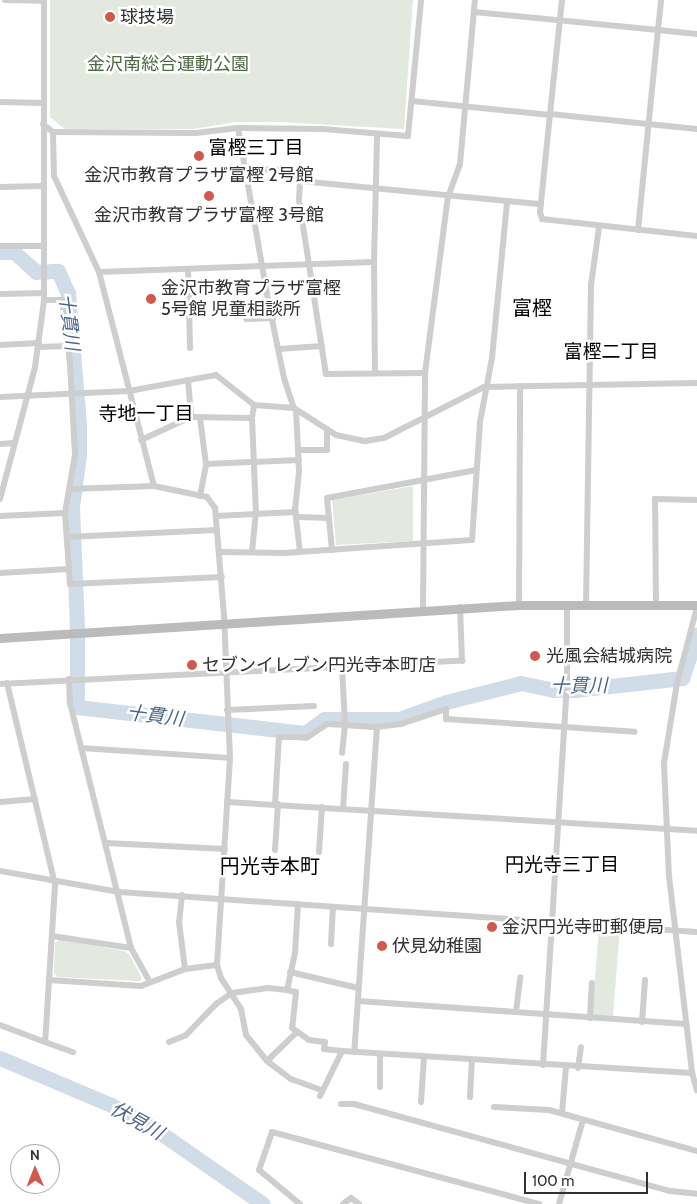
<!DOCTYPE html>
<meta charset="utf-8">
<style>
body{margin:0}
#map{position:relative;width:697px;height:1204px;overflow:hidden;background:#fff;font-family:Cabin,"Noto Sans JP",sans-serif}
div>[style]{position:absolute}
[style*='--x']{left:calc(var(--x)*1px);top:calc(var(--y)*1px);width:calc(var(--w)*1px);rotate:calc(var(--a)*1deg)}
.green>*{inset:0;background:#e3e9df}
.river>*{height:15px;margin:-7.5px;padding:0 7.5px;transform-origin:7.5px;border-radius:7.5px;background:#d1dce9}
.street>*{height:6px;margin:-3px;padding:0 3px;transform-origin:3px;border-radius:3px;background:#cecece}
.secondary>*{height:9px;margin:-4.5px;padding:0 4.5px;transform-origin:4.5px;border-radius:4.5px;background:#bbb}
.dots>*{width:14px;height:14px;translate:-50% -50%;box-sizing:border-box;border:2px solid #fff;border-radius:50%}
span{translate:-50% -50%;white-space:nowrap;text-align:center;line-height:1.15;-webkit-text-stroke:5px #fff;paint-order:stroke}
.poi-label{font-size:18px;color:#313131}
.left{translate:0 -50%;text-align:left}
.park-label{font-size:18px;color:#4f6844}
.neighbourhood-label{font-size:19px;color:#000}
.water-label{font-size:19px;color:#49668a;font-style:italic}
.quarter-label{font-size:20px;color:#000}
.north{position:absolute;left:10px;top:1144px;width:50px;height:50px;box-sizing:border-box;background:#fff;border:1px solid #adadad;border-radius:50%;rotate:359deg;font-size:14px;font-weight:700;line-height:20px;text-align:center;color:#313131}
.north::after{content:'';display:block;margin:auto;width:18px;height:22px;background:#d0584c;clip-path:polygon(50% 0,100% 100%,50% 72%,0 100%)}
.scale{position:absolute;left:524px;top:1172px;width:124px;height:22px;box-sizing:border-box;border:2px solid #313131;border-top:0;padding-left:6px;font-size:15px;line-height:18px;white-space:nowrap;color:#313131;-webkit-text-stroke:4px #fff;paint-order:stroke}
</style>
<div id="map">
<div class="green">
<div style="clip-path:polygon(50px 0,413px 0,404px 129px,279px 122px,235px 122px,194px 129px,65px 129px,50px 117px)"></div>
<div style="clip-path:polygon(413px 486px,413px 541px,336px 545px,332px 500px)"></div>
<div style="clip-path:polygon(599px 928px,620px 929px,613px 1016px,592px 1015px)"></div>
<div style="clip-path:polygon(60px 939px,124px 951px,129px 954px,142px 978px,139px 981px,57px 977px,54px 973px,55px 943px)"></div>
</div>
<div class="river">
<div style="--x:0;--y:252;--w:14;--a:0"></div>
<div style="--x:14;--y:252;--w:30;--a:42"></div>
<div style="--x:36;--y:272;--w:22;--a:-3"></div>
<div style="--x:58;--y:271;--w:24;--a:66"></div>
<div style="--x:68;--y:293;--w:130;--a:85.2"></div>
<div style="--x:79;--y:423;--w:32;--a:90"></div>
<div style="--x:79;--y:455;--w:52;--a:97.7"></div>
<div style="--x:72;--y:507;--w:119;--a:87.6"></div>
<div style="--x:77;--y:626;--w:81;--a:90"></div>
<div style="--x:77;--y:707;--w:229;--a:6.5"></div>
<div style="--x:305;--y:733;--w:24;--a:-36"></div>
<div style="--x:324;--y:719;--w:75;--a:0"></div>
<div style="--x:399;--y:719;--w:50;--a:-19.9"></div>
<div style="--x:446;--y:702;--w:77;--a:-14.2"></div>
<div style="--x:521;--y:683;--w:33;--a:12"></div>
<div style="--x:553;--y:690;--w:22;--a:0"></div>
<div style="--x:575;--y:690;--w:108;--a:-6.4"></div>
<div style="--x:682;--y:678;--w:46;--a:-70.8"></div>
<div style="--x:0;--y:1058;--w:121;--a:22.9"></div>
<div style="--x:111;--y:1105;--w:50;--a:28.6"></div>
<div style="--x:155;--y:1129;--w:131;--a:34.8"></div>
</div>
<div class="street">
<div style="--x:5;--y:0;--w:39;--a:1"></div>
<div style="--x:474;--y:12;--w:185;--a:5.6"></div>
<div style="--x:658;--y:30;--w:30;--a:-84"></div>
<div style="--x:412;--y:101;--w:139;--a:5.8"></div>
<div style="--x:0;--y:102;--w:42;--a:1.4"></div>
<div style="--x:550;--y:114;--w:115;--a:-84"></div>
<div style="--x:43;--y:124;--w:13;--a:39"></div>
<div style="--x:53;--y:132;--w:143;--a:0.4"></div>
<div style="--x:196;--y:133;--w:42;--a:-6.8"></div>
<div style="--x:238;--y:128;--w:85;--a:0.7"></div>
<div style="--x:323;--y:129;--w:85;--a:4.7"></div>
<div style="--x:408;--y:136;--w:137;--a:-84.5"></div>
<div style="--x:238;--y:128;--w:180;--a:80.1"></div>
<div style="--x:269;--y:305;--w:75;--a:78.4"></div>
<div style="--x:284;--y:378;--w:32;--a:72"></div>
<div style="--x:697;--y:129;--w:148;--a:-174.2"></div>
<div style="--x:550;--y:114;--w:99;--a:95.8"></div>
<div style="--x:540;--y:212;--w:7;--a:74"></div>
<div style="--x:542;--y:219;--w:156;--a:6.3"></div>
<div style="--x:53;--y:132;--w:44;--a:88.7"></div>
<div style="--x:54;--y:176;--w:106;--a:64.9"></div>
<div style="--x:99;--y:272;--w:221;--a:75.6"></div>
<div style="--x:245;--y:169;--w:46;--a:1.2"></div>
<div style="--x:291;--y:170;--w:14;--a:51"></div>
<div style="--x:300;--y:181;--w:242;--a:5.5"></div>
<div style="--x:300;--y:181;--w:19;--a:93"></div>
<div style="--x:299;--y:200;--w:176;--a:81.2"></div>
<div style="--x:326;--y:374;--w:99;--a:-0.6"></div>
<div style="--x:0;--y:187;--w:43;--a:-1.3"></div>
<div style="--x:638;--y:230;--w:201;--a:-84.3"></div>
<div style="--x:658;--y:30;--w:39;--a:6"></div>
<div style="--x:0;--y:246;--w:43;--a:0"></div>
<div style="--x:374;--y:262;--w:111;--a:89.5"></div>
<div style="--x:188;--y:269;--w:79;--a:88.5"></div>
<div style="--x:99;--y:272;--w:275;--a:-2.1"></div>
<div style="--x:374;--y:262;--w:126;--a:-88.6"></div>
<div style="--x:0;--y:294;--w:44;--a:-1.3"></div>
<div style="--x:44;--y:300;--w:18;--a:0"></div>
<div style="--x:62;--y:300;--w:63;--a:82.6"></div>
<div style="--x:70;--y:362;--w:93;--a:86.9"></div>
<div style="--x:75;--y:455;--w:59;--a:99.8"></div>
<div style="--x:65;--y:513;--w:71;--a:86"></div>
<div style="--x:70;--y:584;--w:152;--a:-2.6"></div>
<div style="--x:246;--y:319;--w:27;--a:-2"></div>
<div style="--x:0;--y:345;--w:39;--a:-3"></div>
<div style="--x:39;--y:347;--w:28;--a:-2"></div>
<div style="--x:279;--y:349;--w:43;--a:-4"></div>
<div style="--x:188;--y:380;--w:37;--a:85"></div>
<div style="--x:0;--y:397;--w:129;--a:-2.7"></div>
<div style="--x:129;--y:391;--w:88;--a:-10.4"></div>
<div style="--x:216;--y:375;--w:48;--a:38.3"></div>
<div style="--x:254;--y:405;--w:40;--a:4.3"></div>
<div style="--x:294;--y:408;--w:50;--a:32.7"></div>
<div style="--x:336;--y:435;--w:30;--a:12"></div>
<div style="--x:365;--y:441;--w:19;--a:-9"></div>
<div style="--x:384;--y:438;--w:112;--a:-27"></div>
<div style="--x:484;--y:387;--w:213;--a:-1.1"></div>
<div style="--x:296;--y:410;--w:62;--a:87.2"></div>
<div style="--x:299;--y:472;--w:37;--a:96"></div>
<div style="--x:295;--y:509;--w:43;--a:83.4"></div>
<div style="--x:200;--y:418;--w:46;--a:82.6"></div>
<div style="--x:252;--y:418;--w:94;--a:87.6"></div>
<div style="--x:256;--y:512;--w:40;--a:95.7"></div>
<div style="--x:141;--y:440;--w:55;--a:-24.7"></div>
<div style="--x:191;--y:417;--w:61;--a:0.9"></div>
<div style="--x:252;--y:418;--w:13;--a:-81"></div>
<div style="--x:0;--y:444;--w:14;--a:-4"></div>
<div style="--x:298;--y:450;--w:29;--a:0"></div>
<div style="--x:327;--y:450;--w:21;--a:-90"></div>
<div style="--x:69;--y:489;--w:85;--a:-2"></div>
<div style="--x:154;--y:486;--w:54;--a:11.7"></div>
<div style="--x:207;--y:497;--w:14;--a:54"></div>
<div style="--x:215;--y:508;--w:107;--a:85.2"></div>
<div style="--x:224;--y:615;--w:143;--a:87.6"></div>
<div style="--x:230;--y:758;--w:207;--a:93.6"></div>
<div style="--x:217;--y:965;--w:14;--a:73"></div>
<div style="--x:221;--y:978;--w:37;--a:57"></div>
<div style="--x:241;--y:1009;--w:26;--a:79"></div>
<div style="--x:246;--y:1035;--w:33;--a:51"></div>
<div style="--x:267;--y:1061;--w:30;--a:37"></div>
<div style="--x:291;--y:1079;--w:32;--a:20"></div>
<div style="--x:200;--y:496;--w:33;--a:-79"></div>
<div style="--x:206;--y:464;--w:93;--a:-2.5"></div>
<div style="--x:0;--y:499;--w:137;--a:-75.1"></div>
<div style="--x:35;--y:367;--w:68;--a:-82.3"></div>
<div style="--x:44;--y:300;--w:300;--a:-90"></div>
<div style="--x:0;--y:516;--w:65;--a:-2.6"></div>
<div style="--x:216;--y:516;--w:80;--a:-2.9"></div>
<div style="--x:298;--y:517;--w:31;--a:2"></div>
<div style="--x:67;--y:537;--w:150;--a:-2.7"></div>
<div style="--x:332;--y:550;--w:52;--a:-95.5"></div>
<div style="--x:327;--y:498;--w:152;--a:-10.6"></div>
<div style="--x:220;--y:552;--w:64;--a:0.9"></div>
<div style="--x:284;--y:553;--w:188;--a:-4"></div>
<div style="--x:472;--y:540;--w:118;--a:-86.1"></div>
<div style="--x:480;--y:422;--w:65;--a:-79.4"></div>
<div style="--x:492;--y:358;--w:157;--a:-84.5"></div>
<div style="--x:0;--y:573;--w:69;--a:-3.3"></div>
<div style="--x:519;--y:605;--w:219;--a:-89.7"></div>
<div style="--x:586;--y:605;--w:320;--a:-89.1"></div>
<div style="--x:591;--y:285;--w:59;--a:-82.1"></div>
<div style="--x:656;--y:605;--w:106;--a:-90.5"></div>
<div style="--x:655;--y:499;--w:42;--a:1.4"></div>
<div style="--x:697;--y:607;--w:79;--a:104.7"></div>
<div style="--x:677;--y:683;--w:81;--a:99.2"></div>
<div style="--x:664;--y:763;--w:113;--a:87.5"></div>
<div style="--x:669;--y:876;--w:198;--a:83.3"></div>
<div style="--x:692;--y:1073;--w:18;--a:74"></div>
<div style="--x:423;--y:609;--w:236;--a:-89.5"></div>
<div style="--x:425;--y:373;--w:177;--a:-82.6"></div>
<div style="--x:448;--y:197;--w:35;--a:-70"></div>
<div style="--x:460;--y:164;--w:165;--a:-84.8"></div>
<div style="--x:342;--y:667;--w:58;--a:87"></div>
<div style="--x:345;--y:725;--w:32;--a:4"></div>
<div style="--x:377;--y:727;--w:326;--a:94"></div>
<div style="--x:69;--y:679;--w:24;--a:88"></div>
<div style="--x:70;--y:703;--w:252;--a:76"></div>
<div style="--x:131;--y:948;--w:39;--a:61"></div>
<div style="--x:7;--y:683;--w:208;--a:76.6"></div>
<div style="--x:55;--y:885;--w:157;--a:93.6"></div>
<div style="--x:45;--y:1042;--w:30;--a:20"></div>
<div style="--x:0;--y:684;--w:463;--a:-2.9"></div>
<div style="--x:462;--y:661;--w:54;--a:-92.1"></div>
<div style="--x:227;--y:710;--w:87;--a:-2.6"></div>
<div style="--x:377;--y:727;--w:24;--a:-7"></div>
<div style="--x:401;--y:724;--w:47;--a:-18.4"></div>
<div style="--x:446;--y:709;--w:10;--a:90"></div>
<div style="--x:446;--y:719;--w:189;--a:3.9"></div>
<div style="--x:81;--y:748;--w:149;--a:3.8"></div>
<div style="--x:0;--y:802;--w:35;--a:-5"></div>
<div style="--x:227;--y:802;--w:471;--a:3.5"></div>
<div style="--x:275;--y:804;--w:67;--a:-86.6"></div>
<div style="--x:279;--y:737;--w:28;--a:0"></div>
<div style="--x:307;--y:737;--w:24;--a:-33"></div>
<div style="--x:327;--y:724;--w:18;--a:3"></div>
<div style="--x:345;--y:725;--w:28;--a:96"></div>
<div style="--x:343;--y:809;--w:45;--a:-86.2"></div>
<div style="--x:106;--y:843;--w:119;--a:2.9"></div>
<div style="--x:275;--y:850;--w:46;--a:-86.3"></div>
<div style="--x:319;--y:852;--w:45;--a:-86.2"></div>
<div style="--x:0;--y:871;--w:121;--a:10"></div>
<div style="--x:119;--y:892;--w:579;--a:3.96"></div>
<div style="--x:182;--y:895;--w:27;--a:96"></div>
<div style="--x:179;--y:922;--w:47;--a:82.7"></div>
<div style="--x:298;--y:904;--w:49;--a:93.5"></div>
<div style="--x:295;--y:953;--w:38;--a:102"></div>
<div style="--x:287;--y:990;--w:9;--a:13"></div>
<div style="--x:296;--y:992;--w:36;--a:96"></div>
<div style="--x:292;--y:1028;--w:21;--a:35"></div>
<div style="--x:309;--y:1040;--w:16;--a:7"></div>
<div style="--x:325;--y:1042;--w:7;--a:98"></div>
<div style="--x:324;--y:1049;--w:18;--a:6"></div>
<div style="--x:52;--y:936;--w:80;--a:8.6"></div>
<div style="--x:331;--y:944;--w:37;--a:-87"></div>
<div style="--x:290;--y:972;--w:70;--a:13.2"></div>
<div style="--x:49;--y:980;--w:92;--a:3.7"></div>
<div style="--x:141;--y:986;--w:47;--a:-21.1"></div>
<div style="--x:185;--y:969;--w:32;--a:-7"></div>
<div style="--x:358;--y:1001;--w:329;--a:4"></div>
<div style="--x:516;--y:1012;--w:35;--a:-83"></div>
<div style="--x:590;--y:1018;--w:35;--a:-87"></div>
<div style="--x:642;--y:1022;--w:42;--a:-85.9"></div>
<div style="--x:0;--y:1025;--w:48;--a:20.7"></div>
<div style="--x:169;--y:1042;--w:18;--a:-22"></div>
<div style="--x:186;--y:1035;--w:43;--a:-45.9"></div>
<div style="--x:216;--y:1004;--w:19;--a:-35"></div>
<div style="--x:232;--y:993;--w:36;--a:-8"></div>
<div style="--x:268;--y:988;--w:19;--a:6"></div>
<div style="--x:267;--y:1061;--w:40;--a:-44"></div>
<div style="--x:543;--y:1065;--w:384;--a:-86.4"></div>
<div style="--x:567;--y:682;--w:77;--a:-90"></div>
<div style="--x:578;--y:1068;--w:21;--a:-82"></div>
<div style="--x:380;--y:1087;--w:33;--a:-90"></div>
<div style="--x:320;--y:1096;--w:50;--a:-63.9"></div>
<div style="--x:342;--y:1051;--w:351;--a:3.6"></div>
<div style="--x:470;--y:1097;--w:36;--a:-87"></div>
<div style="--x:421;--y:1102;--w:45;--a:-86.2"></div>
<div style="--x:341;--y:1104;--w:13;--a:0"></div>
<div style="--x:354;--y:1104;--w:328;--a:15.4"></div>
<div style="--x:670;--y:1191;--w:27;--a:6"></div>
<div style="--x:494;--y:1107;--w:55;--a:3.1"></div>
<div style="--x:549;--y:1110;--w:154;--a:15.5"></div>
<div style="--x:562;--y:1113;--w:46;--a:-85"></div>
<div style="--x:300;--y:1204;--w:53;--a:-140.3"></div>
<div style="--x:259;--y:1170;--w:40;--a:-71.1"></div>
<div style="--x:272;--y:1132;--w:277;--a:15.1"></div>
<div style="--x:343;--y:1204;--w:10;--a:-37"></div>
<div style="--x:351;--y:1198;--w:10;--a:37"></div>
<div style="--x:559;--y:1204;--w:87;--a:-74.1"></div>
</div>
<div class="secondary">
<div style="--x:0;--y:638;--w:520;--a:-3.64"></div>
<div style="--x:519;--y:605;--w:178;--a:0"></div>
</div>
<div class="dots">
<div style="left:110px;top:17px;background:#d0584c"></div>
<div style="left:199px;top:156px;background:#d0584c"></div>
<div style="left:209px;top:196px;background:#d0584c"></div>
<div style="left:151px;top:299px;background:#d0584c"></div>
<div style="left:535px;top:656px;background:#d0584c"></div>
<div style="left:192px;top:665px;background:#d0584c"></div>
<div style="left:492px;top:927px;background:#d0584c"></div>
<div style="left:382px;top:946px;background:#d0584c"></div>
</div>
<div class="poi-label">
<span class="left" style="left:120px;top:17px">球技場</span>
<span style="left:199px;top:175px">金沢市教育プラザ富樫 2号館</span>
<span style="left:209px;top:215px">金沢市教育プラザ富樫 3号館</span>
<span class="left" style="left:161px;top:299px">金沢市教育プラザ富樫<br>5号館 児童相談所</span>
<span class="left" style="left:546px;top:656px">光風会結城病院</span>
<span class="left" style="left:202px;top:665px">セブンイレブン円光寺本町店</span>
<span class="left" style="left:502px;top:927px">金沢円光寺町郵便局</span>
<span class="left" style="left:392px;top:946px">伏見幼稚園</span>
</div>
<div class="park-label">
<span style="left:168px;top:64px">金沢南総合運動公園</span>
</div>
<div class="neighbourhood-label">
<span style="left:256px;top:148px">富樫三丁目</span>
<span style="left:611px;top:352px">富樫二丁目</span>
<span style="left:146px;top:414px">寺地一丁目</span>
<span style="left:562px;top:865px">円光寺三丁目</span>
</div>
<div class="water-label">
<span style="left:69px;top:322px;rotate:83deg">十貫川</span>
<span style="left:579px;top:686px;rotate:-1deg">十貫川</span>
<span style="left:155px;top:716px;rotate:7deg">十貫川</span>
<span style="left:137px;top:1121px;rotate:29deg">伏見川</span>
</div>
<div class="quarter-label">
<span style="left:532px;top:308px">富樫</span>
<span style="left:270px;top:866px">円光寺本町</span>
</div>
<div class="north">N</div>
<div class="scale">100 m</div>
</div>
